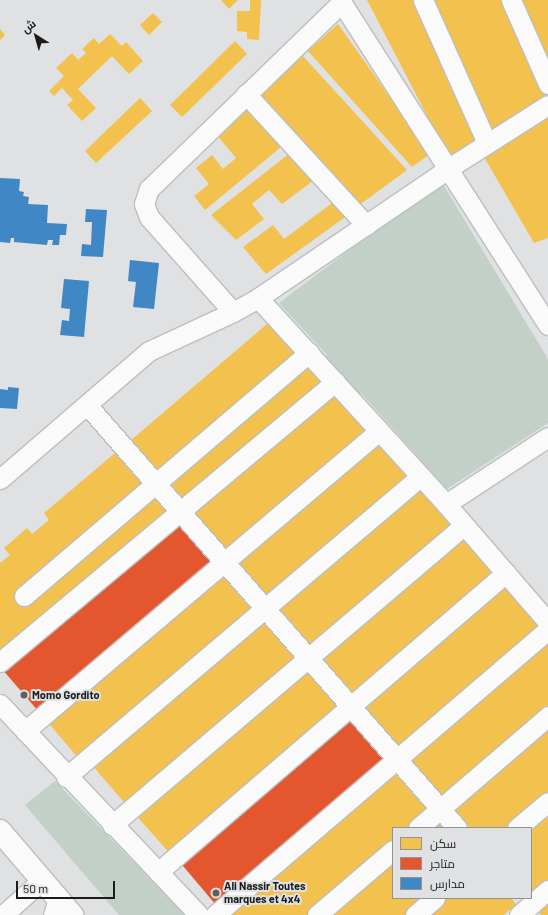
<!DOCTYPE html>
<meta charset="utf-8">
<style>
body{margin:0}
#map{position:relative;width:548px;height:915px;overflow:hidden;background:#e0e1e2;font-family:Barlow,Cairo,sans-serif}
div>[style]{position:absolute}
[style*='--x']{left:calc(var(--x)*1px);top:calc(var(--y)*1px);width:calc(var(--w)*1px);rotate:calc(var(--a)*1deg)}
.green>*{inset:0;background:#c2d0c8}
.homes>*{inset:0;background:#f2c14e}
.shops>*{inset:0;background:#e4572e}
.schools>*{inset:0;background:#3f88c5}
.roads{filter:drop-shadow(1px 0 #bdbebf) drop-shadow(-1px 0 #bdbebf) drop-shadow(0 1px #bdbebf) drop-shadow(0 -1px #bdbebf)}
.minor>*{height:19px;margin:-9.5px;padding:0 9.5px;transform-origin:9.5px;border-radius:9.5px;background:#fafafb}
.major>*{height:22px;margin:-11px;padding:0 11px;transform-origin:11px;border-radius:11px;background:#fafafb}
.dots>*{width:11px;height:11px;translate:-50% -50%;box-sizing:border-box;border:2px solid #dfe1e3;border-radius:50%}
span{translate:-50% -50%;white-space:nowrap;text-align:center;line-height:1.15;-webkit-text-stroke:4px #dfe1e3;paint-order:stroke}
.poi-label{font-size:11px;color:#1c1c1d;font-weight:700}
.left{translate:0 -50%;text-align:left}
.legend{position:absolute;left:392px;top:827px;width:140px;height:72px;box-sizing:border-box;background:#dfe1e3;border:1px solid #919294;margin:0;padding:5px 7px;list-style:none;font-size:12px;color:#1c1c1d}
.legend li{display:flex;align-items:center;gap:8px;height:20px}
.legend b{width:20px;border:1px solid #919294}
.north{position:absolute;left:16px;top:16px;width:40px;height:40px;-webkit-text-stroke:3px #dfe1e3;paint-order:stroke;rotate:323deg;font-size:11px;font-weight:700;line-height:16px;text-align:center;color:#1c1c1d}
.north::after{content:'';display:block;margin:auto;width:14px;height:18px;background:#1c1c1d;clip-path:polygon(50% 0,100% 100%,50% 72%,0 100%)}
.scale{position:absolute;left:16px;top:881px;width:99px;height:18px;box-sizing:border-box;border:2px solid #1c1c1d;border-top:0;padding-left:5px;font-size:12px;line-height:14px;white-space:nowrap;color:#1c1c1d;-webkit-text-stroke:3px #dfe1e3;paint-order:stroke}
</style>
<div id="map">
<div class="green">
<div style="clip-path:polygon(441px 181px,548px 359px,548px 423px,447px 489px,361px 393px,358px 395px,324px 358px,327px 355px,279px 303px)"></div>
<div style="clip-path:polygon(55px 781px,185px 915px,119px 915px,25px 805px)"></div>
</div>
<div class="homes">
<div style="clip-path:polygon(221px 0,238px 0,229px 9px)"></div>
<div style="clip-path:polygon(250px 0,261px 0,259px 40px,247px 39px,247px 32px,237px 31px,237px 11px,250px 11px)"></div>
<div style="clip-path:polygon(367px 0,418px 0,482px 141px,449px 158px)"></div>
<div style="clip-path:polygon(426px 0,507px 0,548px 91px,548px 101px,489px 137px)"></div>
<div style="clip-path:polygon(515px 0,548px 0,548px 69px)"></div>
<div style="clip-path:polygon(153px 13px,162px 22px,149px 35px,140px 25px)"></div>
<div style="clip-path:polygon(338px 24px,430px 154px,412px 167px,308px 51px)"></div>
<div style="clip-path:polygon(0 29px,5px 35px,0 40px)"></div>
<div style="clip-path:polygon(110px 34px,122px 46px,126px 42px,143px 61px,129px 74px,112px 56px,78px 89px,96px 108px,82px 121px,67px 105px,73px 100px,62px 88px,54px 96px,49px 91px,64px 76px,56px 68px,72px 53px,78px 60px,86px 53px,82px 49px,94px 38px,99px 44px)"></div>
<div style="clip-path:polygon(235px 41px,247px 54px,182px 117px,170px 105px)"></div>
<div style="clip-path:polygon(302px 55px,407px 170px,358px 206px,258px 96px)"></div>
<div style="clip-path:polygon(140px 98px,152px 111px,96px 163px,85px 151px)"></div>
<div style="clip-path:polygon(247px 106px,281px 147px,205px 210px,194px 196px,209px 184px,196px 168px,212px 155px,223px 169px,236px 158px,215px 133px)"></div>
<div style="clip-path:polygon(548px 116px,548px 238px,534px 243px,484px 157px)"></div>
<div style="clip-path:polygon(290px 153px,314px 180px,282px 204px,269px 190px,252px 204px,264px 219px,236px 240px,211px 215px)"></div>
<div style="clip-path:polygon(336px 200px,348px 215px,266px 274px,243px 247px,273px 225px,284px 239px)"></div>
<div style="clip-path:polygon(274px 318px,304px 352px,160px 476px,130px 441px)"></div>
<div style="clip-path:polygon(309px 359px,327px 381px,182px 503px,164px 481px)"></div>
<div style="clip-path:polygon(334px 385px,372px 429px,227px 554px,190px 510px)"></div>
<div style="clip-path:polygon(379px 432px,415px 475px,270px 601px,233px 558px)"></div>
<div style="clip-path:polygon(121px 448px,151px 483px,14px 600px,18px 605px,155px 489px,173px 510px,0 659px,0 563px,10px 555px,4px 548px,27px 528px,32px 534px,49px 520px,44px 513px)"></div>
<div style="clip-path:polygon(422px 481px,458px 523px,312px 649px,276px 607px)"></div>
<div style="clip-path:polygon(464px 530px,501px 574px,355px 699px,317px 655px)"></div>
<div style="clip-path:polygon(223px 564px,260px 606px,80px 760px,44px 718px)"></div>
<div style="clip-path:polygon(507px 579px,545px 624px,397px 750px,359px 705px)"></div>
<div style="clip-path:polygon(267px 612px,305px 656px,129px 808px,91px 764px)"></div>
<div style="clip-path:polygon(548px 637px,548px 708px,442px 798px,408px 759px)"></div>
<div style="clip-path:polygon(308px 662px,346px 705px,172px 856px,134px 813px)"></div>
<div style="clip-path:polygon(548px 722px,548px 794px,508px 828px,468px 828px,449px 806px)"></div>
<div style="clip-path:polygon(396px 769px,431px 808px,408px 828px,393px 828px,393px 841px,307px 915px,228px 915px)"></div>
<div style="clip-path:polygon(548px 808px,548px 882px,531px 897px,531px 828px)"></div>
<div style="clip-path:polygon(438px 816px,449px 828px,425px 828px)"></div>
<div style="clip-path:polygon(393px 855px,393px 898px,429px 898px,409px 915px,323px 915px)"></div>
<div style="clip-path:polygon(548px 896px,548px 915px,541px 915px,535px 908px)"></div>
<div style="clip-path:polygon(442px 898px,511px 898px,516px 904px,504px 915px,422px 915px)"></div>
</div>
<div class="shops">
<div style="clip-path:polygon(180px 514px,218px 557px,39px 712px,2px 669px)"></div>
<div style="clip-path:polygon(352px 711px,390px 756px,216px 905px,178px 860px)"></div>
</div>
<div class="schools">
<div style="clip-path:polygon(0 178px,20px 179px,19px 191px,24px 192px,23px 196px,29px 197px,28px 204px,48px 205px,47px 223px,67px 224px,66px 235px,60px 235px,59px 245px,52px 245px,53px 240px,48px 240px,47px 245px,14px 242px,14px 238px,11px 238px,10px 243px,0 242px)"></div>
<div style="clip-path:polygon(86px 209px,107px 210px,103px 257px,81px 256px,82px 244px,91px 245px,92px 222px,85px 222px)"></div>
<div style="clip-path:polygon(130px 260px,159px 263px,154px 309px,133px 307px,136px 282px,128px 281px)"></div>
<div style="clip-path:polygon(64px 279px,89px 281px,84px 337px,60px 335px,62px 320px,69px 321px,70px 309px,61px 308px)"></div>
<div style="clip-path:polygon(8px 387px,19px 388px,17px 409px,0 408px,0 389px,8px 390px)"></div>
</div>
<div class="roads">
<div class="minor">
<div style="--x:340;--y:0;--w:386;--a:57.4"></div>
<div style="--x:423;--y:0;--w:157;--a:65.9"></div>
<div style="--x:511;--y:0;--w:92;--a:66.2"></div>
<div style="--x:246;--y:94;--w:178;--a:47.5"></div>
<div style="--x:258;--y:298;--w:279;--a:47.6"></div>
<div style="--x:446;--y:504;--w:156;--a:49.2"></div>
<div style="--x:233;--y:312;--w:127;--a:-131.5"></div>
<div style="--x:149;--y:217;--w:14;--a:-111"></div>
<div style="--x:144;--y:204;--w:16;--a:-72"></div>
<div style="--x:149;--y:189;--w:269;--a:-44.1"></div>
<div style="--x:87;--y:405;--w:562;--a:48.82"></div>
<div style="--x:0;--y:479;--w:196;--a:-40.7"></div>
<div style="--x:149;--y:351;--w:93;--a:-24.9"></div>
<div style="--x:233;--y:312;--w:29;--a:-29"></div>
<div style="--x:258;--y:298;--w:231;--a:-34.2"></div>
<div style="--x:449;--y:168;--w:117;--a:-32.5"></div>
<div style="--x:446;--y:504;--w:122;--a:-33.3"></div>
<div style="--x:24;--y:596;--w:375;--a:-40.5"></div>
<div style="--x:0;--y:662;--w:437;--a:-39.9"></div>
<div style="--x:0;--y:704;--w:290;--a:46.7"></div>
<div style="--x:25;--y:731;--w:464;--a:-40.3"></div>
<div style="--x:66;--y:777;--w:465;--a:-40.3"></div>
<div style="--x:112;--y:825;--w:462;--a:-40.4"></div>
<div style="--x:418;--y:828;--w:172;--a:-40.7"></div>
<div style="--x:517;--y:828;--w:40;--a:-40"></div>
<div style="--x:158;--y:872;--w:459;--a:-40.7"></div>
<div style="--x:3;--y:915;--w:52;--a:-41.9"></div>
<div style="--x:53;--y:915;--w:17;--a:-73"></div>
<div style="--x:215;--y:915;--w:438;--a:-40.6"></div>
<div style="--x:317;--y:915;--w:100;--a:-40.5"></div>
<div style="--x:415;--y:915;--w:26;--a:-40"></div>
<div style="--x:519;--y:915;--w:38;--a:-41"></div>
</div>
<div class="major">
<div style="--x:0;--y:831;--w:111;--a:49.4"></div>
</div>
</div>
<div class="dots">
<div style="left:24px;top:695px;background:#616162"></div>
<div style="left:216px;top:893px;background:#616162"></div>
</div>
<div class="poi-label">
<span class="left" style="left:32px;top:695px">Momo Gordito</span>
<span class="left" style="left:224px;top:893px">Ali Nassir Toutes<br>marques et 4x4</span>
</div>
<ul class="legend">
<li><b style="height:11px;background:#f2c14e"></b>سكن</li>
<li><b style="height:11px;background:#e4572e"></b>متاجر</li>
<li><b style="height:11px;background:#3f88c5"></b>مدارس</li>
</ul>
<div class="north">ش</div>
<div class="scale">50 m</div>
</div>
